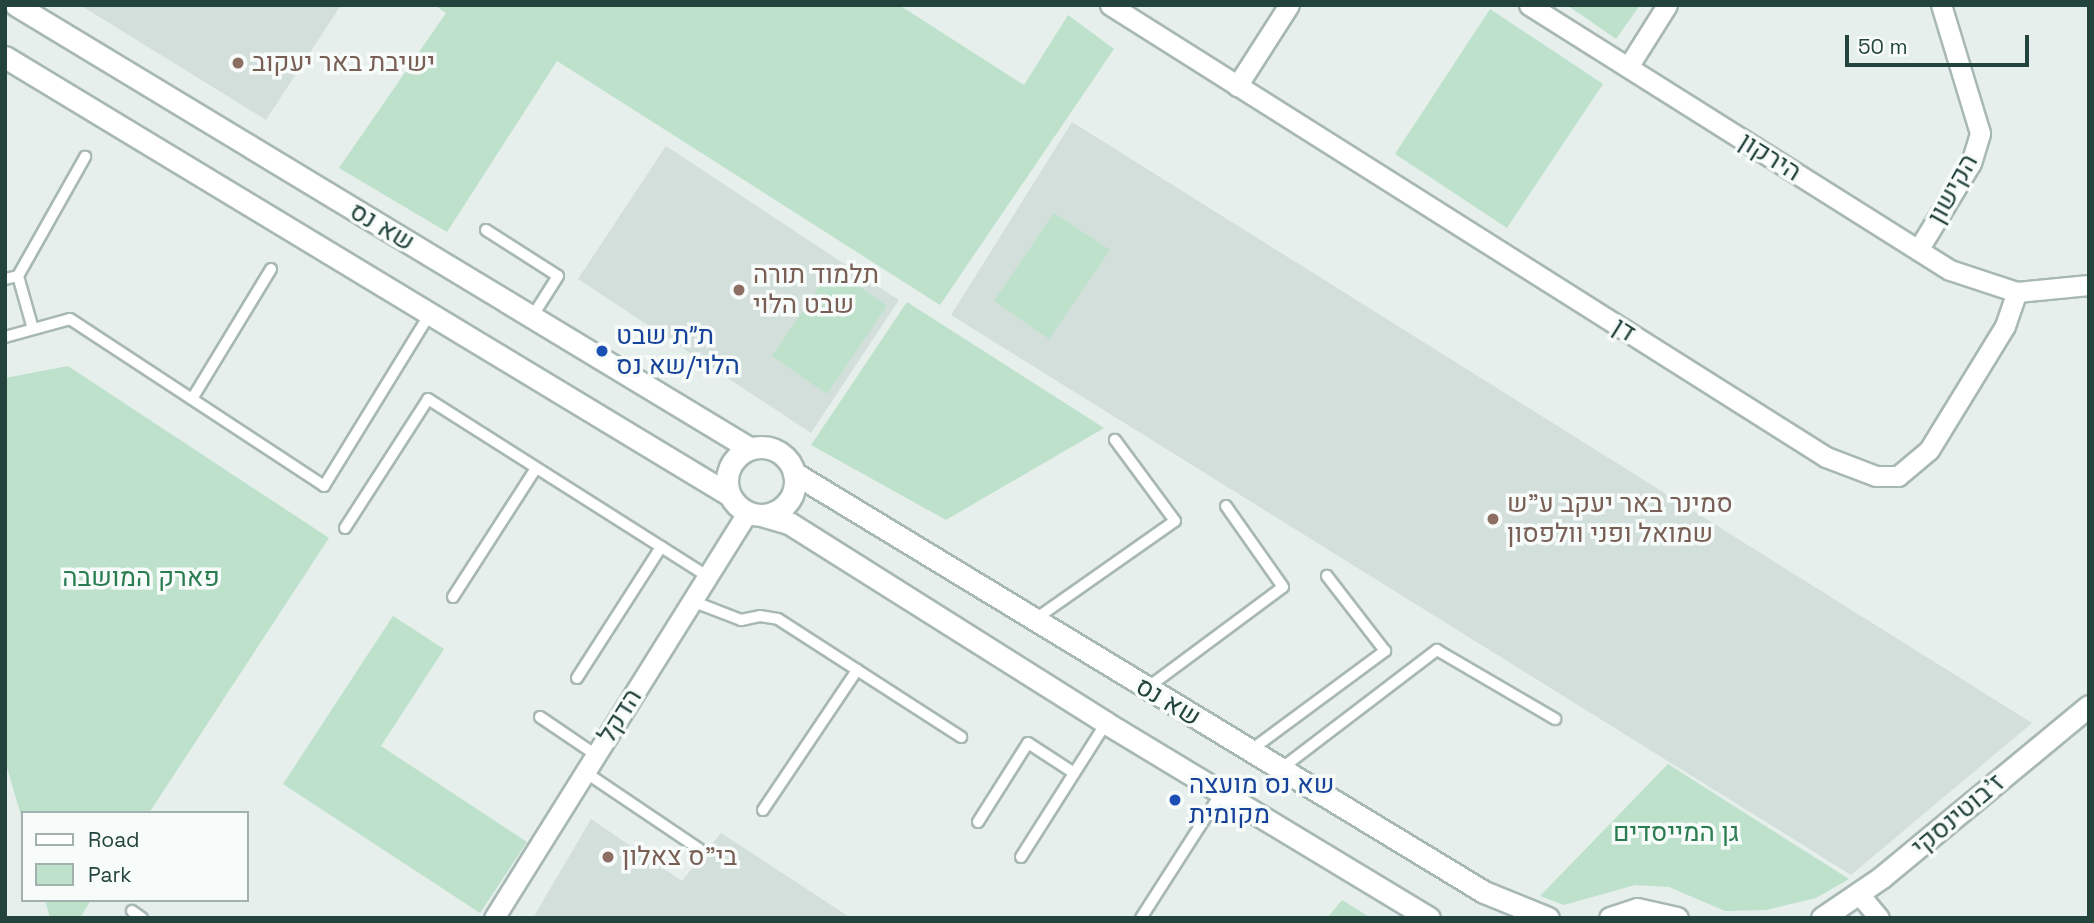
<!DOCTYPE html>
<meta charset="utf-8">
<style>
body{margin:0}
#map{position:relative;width:2094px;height:923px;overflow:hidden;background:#e6efec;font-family:"Space Grotesk",Heebo,sans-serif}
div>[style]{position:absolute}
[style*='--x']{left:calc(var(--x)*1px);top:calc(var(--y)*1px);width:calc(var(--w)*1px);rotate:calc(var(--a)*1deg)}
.built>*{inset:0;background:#d3dfdb}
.green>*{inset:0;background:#bde1ca}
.roads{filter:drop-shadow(2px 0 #a8b8b4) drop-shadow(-2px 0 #a8b8b4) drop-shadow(0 2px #a8b8b4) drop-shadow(0 -2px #a8b8b4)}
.lane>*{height:10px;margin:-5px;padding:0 5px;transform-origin:5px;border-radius:5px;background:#fff}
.street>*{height:19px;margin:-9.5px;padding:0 9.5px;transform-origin:9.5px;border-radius:9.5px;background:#fff}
.secondary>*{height:21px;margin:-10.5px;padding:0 10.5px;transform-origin:10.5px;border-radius:10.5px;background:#fff}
.secondary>.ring{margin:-10.5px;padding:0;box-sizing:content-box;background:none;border:21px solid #fff;border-radius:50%}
.dots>*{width:19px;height:19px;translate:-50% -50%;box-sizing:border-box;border:4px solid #f7fbf9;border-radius:50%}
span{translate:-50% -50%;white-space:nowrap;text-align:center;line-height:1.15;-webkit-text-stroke:7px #f7fbf9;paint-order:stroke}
.education-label{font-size:26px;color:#785e54}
.left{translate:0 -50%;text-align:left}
.street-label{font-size:26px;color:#23433d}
.transit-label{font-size:26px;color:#164399}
.park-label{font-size:26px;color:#2a7d50}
.frame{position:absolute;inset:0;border:7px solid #23433d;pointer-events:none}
.legend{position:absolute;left:21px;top:811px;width:228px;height:91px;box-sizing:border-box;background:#f7fbf9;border:2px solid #a2b1ae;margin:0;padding:9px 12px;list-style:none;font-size:21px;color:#23433d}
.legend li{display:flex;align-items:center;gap:14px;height:35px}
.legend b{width:35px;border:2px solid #a2b1ae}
.scale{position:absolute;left:1845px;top:35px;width:184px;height:32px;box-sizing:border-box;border:4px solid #23433d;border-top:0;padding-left:9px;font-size:21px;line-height:24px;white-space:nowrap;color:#23433d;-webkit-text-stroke:5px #f7fbf9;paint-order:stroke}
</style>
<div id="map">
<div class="built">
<div style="clip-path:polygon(80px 5px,341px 5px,266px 120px)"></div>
<div style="clip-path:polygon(1072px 122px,2032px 723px,1851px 875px,951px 315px)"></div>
<div style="clip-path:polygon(666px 146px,899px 300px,811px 433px,578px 279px)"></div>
<div style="clip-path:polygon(591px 819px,682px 881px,721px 833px,851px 918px,533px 918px)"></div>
</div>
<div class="green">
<div style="clip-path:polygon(434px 5px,899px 5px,1024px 85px,1068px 15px,1114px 49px,940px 305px,557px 61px,447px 232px,339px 168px,446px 13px)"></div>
<div style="clip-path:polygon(1567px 5px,1640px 5px,1616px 39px)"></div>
<div style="clip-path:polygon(1490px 9px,1603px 84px,1507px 228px,1395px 154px)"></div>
<div style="clip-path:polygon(1054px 213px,1110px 250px,1049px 339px,994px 301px)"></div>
<div style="clip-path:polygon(832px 268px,887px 306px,827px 394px,772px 356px)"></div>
<div style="clip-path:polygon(907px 302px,1104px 428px,946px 520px,811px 445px)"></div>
<div style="clip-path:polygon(68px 366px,329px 538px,149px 813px,23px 813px,23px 822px,5px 761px,5px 378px)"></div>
<div style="clip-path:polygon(393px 616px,444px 649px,381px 746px,527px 842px,480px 913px,283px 784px)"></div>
<div style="clip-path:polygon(1668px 764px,1849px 879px,1816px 898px,1766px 910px,1725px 911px,1669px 887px,1635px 885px,1564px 905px,1540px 896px)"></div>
<div style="clip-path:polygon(45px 900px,91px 900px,80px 918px,50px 918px)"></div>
<div style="clip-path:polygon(1342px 900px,1371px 918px,1327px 918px)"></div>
</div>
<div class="roads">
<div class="lane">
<div style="--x:486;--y:230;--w:85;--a:32.6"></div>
<div style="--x:558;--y:276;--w:49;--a:122.4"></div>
<div style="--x:18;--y:276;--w:137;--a:-60.6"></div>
<div style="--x:5;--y:279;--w:13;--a:-13"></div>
<div style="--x:18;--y:276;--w:55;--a:74.2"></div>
<div style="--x:5;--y:337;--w:67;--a:-15.5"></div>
<div style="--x:70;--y:319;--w:304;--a:33.3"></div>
<div style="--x:324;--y:486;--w:202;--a:-58.4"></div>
<div style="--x:192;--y:399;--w:152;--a:-58.7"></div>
<div style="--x:345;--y:528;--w:153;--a:-57.2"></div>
<div style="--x:428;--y:399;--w:330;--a:32.4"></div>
<div style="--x:453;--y:597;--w:153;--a:-57.2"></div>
<div style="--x:692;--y:601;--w:53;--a:21.2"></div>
<div style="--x:741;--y:620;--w:19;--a:-12"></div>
<div style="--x:760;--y:616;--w:18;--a:9"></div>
<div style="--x:778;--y:619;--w:218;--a:32.8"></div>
<div style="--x:1034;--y:620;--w:172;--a:-35.1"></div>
<div style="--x:1175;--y:521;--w:101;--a:-126.5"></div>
<div style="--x:577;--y:678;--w:156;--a:-57.3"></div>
<div style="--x:1147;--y:688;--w:169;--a:-36.6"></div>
<div style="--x:1283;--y:587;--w:99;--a:-125.1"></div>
<div style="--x:540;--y:717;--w:68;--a:34.2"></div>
<div style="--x:1251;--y:750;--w:167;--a:-36.5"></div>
<div style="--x:1385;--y:651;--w:95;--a:-127.7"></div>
<div style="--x:1282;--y:768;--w:195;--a:-37.3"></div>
<div style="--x:1437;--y:650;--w:137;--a:30.3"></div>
<div style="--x:585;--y:772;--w:138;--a:34"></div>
<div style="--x:763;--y:810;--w:169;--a:-56.1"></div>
<div style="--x:978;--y:822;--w:93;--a:-57.7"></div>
<div style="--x:1028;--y:743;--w:55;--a:33.1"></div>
<div style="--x:1021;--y:857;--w:159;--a:-57.6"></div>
<div style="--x:132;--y:911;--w:12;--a:35"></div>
<div style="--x:1141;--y:918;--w:150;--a:-57.3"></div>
</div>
<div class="street">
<div style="--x:1110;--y:5;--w:847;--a:32.26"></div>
<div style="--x:1826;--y:457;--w:53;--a:20.8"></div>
<div style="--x:1876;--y:476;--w:22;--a:0"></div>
<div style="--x:1898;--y:476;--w:40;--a:-40"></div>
<div style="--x:1929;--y:450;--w:145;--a:-58.5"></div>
<div style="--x:2005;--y:326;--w:36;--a:-71"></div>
<div style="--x:1529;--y:5;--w:497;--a:32.2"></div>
<div style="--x:1950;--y:270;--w:71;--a:18.2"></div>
<div style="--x:2017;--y:292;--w:72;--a:-5.6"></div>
<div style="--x:1628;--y:67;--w:73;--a:-57.8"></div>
<div style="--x:1237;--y:86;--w:96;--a:-57.3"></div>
<div style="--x:1918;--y:250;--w:102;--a:-58.7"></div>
<div style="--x:1971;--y:163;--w:31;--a:-73"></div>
<div style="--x:1980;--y:133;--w:134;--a:-106.9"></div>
<div style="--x:1859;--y:894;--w:31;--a:50"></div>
<div style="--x:494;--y:918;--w:478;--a:-58"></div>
</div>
<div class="secondary">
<div style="--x:16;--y:5;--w:856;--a:31.15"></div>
<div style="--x:5;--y:57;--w:845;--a:31.15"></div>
<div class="ring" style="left:727px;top:447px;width:47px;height:47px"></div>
<div style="--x:794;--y:473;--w:807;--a:31.27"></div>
<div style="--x:1484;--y:892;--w:69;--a:22.1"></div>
<div style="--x:764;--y:516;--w:26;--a:16"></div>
<div style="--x:789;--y:523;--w:375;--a:32.2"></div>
<div style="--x:1106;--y:723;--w:377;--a:31.1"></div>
<div style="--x:1610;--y:918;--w:28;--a:-18"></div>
<div style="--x:1637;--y:909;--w:41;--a:12.7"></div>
<div style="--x:1822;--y:918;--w:73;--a:-34.3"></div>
<div style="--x:1882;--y:877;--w:268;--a:-39.6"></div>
</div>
</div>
<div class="dots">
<div style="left:238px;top:63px;background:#8d6e63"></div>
<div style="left:739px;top:290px;background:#8d6e63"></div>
<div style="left:602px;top:351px;background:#1a4fb4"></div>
<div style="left:1493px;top:519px;background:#8d6e63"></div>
<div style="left:1175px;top:800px;background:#1a4fb4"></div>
<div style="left:608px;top:857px;background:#8d6e63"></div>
</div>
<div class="education-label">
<span class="left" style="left:252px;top:63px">ישיבת באר יעקוב</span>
<span class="left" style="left:753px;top:290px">תלמוד תורה<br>שבט הלוי</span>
<span class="left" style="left:1507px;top:519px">סמינר באר יעקב ע"ש<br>שמואל ופני וולפסון</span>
<span class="left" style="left:622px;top:857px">בי"ס צאלון</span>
</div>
<div class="street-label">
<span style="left:1770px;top:157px;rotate:32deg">הירקון</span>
<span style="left:1953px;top:189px;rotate:-61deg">הקישון</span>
<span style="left:382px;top:227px;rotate:31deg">שא נס</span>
<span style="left:1624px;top:330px;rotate:32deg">דן</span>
<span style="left:1168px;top:702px;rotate:31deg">שא נס</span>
<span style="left:620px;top:716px;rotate:-58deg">הדקל</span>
<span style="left:1958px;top:815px;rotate:-40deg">ז'בוטינסקי</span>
</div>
<div class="transit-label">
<span class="left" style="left:616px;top:351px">ת״ת שבט<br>הלוי/שא נס</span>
<span class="left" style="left:1189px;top:800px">שא נס מועצה<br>מקומית</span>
</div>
<div class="park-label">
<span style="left:141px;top:578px">פארק המושבה</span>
<span style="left:1676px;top:833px">גן המייסדים</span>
</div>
<div class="frame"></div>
<ul class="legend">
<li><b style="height:9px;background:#fff"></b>Road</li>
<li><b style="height:19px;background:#bde1ca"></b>Park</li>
</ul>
<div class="scale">50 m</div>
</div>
